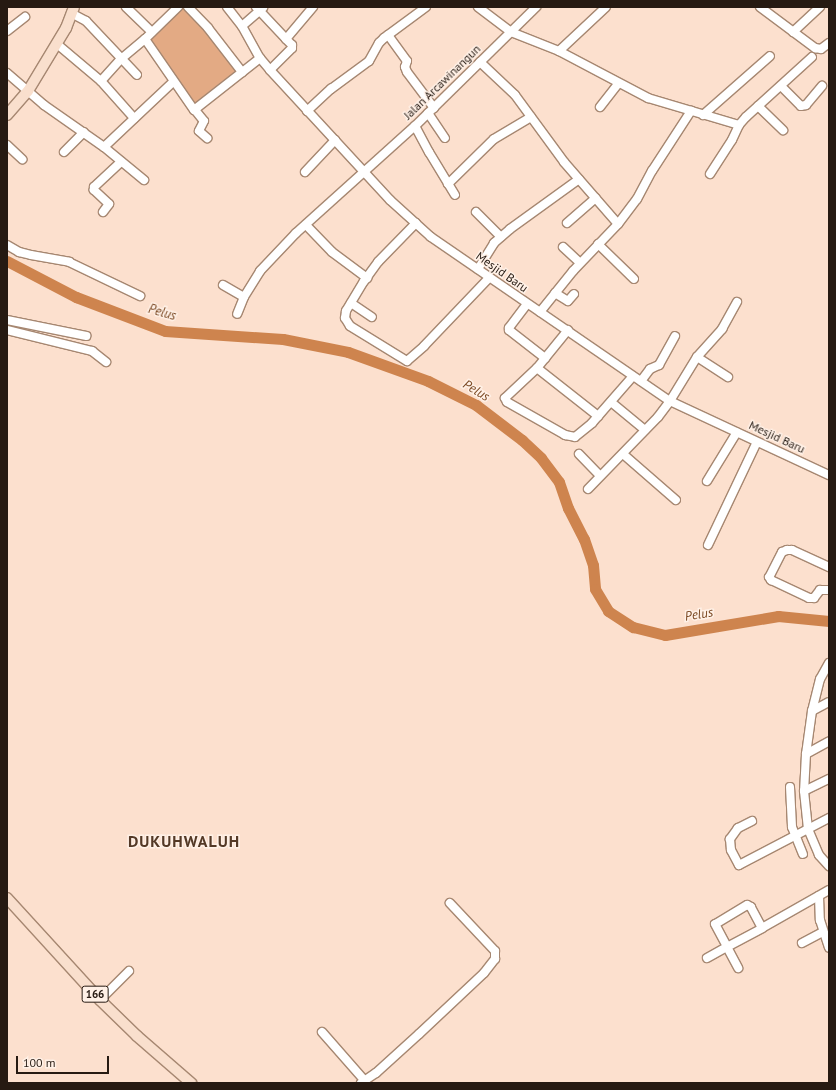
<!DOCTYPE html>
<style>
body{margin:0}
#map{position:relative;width:836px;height:1090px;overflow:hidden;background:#fce0ce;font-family:"PT Sans",sans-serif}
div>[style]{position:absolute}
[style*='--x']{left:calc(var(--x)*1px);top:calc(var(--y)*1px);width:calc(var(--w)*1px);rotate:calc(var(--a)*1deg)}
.green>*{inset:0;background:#e3aa84}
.river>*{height:11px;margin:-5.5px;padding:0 5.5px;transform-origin:5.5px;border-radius:5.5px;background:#ce844e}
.roads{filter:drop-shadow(1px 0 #a68771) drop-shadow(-1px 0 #a68771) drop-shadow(0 1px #a68771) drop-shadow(0 -1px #a68771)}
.minor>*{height:8px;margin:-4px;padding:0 4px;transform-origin:4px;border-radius:4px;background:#fff}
.major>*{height:10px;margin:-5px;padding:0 5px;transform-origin:5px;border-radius:5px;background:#f9dfcd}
span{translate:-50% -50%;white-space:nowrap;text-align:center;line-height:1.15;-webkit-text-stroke:3px #fff1e7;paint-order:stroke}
.shield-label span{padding:1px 3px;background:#fff1e7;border:1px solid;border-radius:3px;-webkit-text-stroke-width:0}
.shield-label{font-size:11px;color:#261a12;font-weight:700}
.street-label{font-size:12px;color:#261a12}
.water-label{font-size:13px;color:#7a4721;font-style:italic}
.district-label{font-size:16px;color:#543926;font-weight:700;letter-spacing:1px}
.frame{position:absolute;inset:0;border:8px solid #261a12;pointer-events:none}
.scale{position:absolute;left:16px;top:1056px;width:93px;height:18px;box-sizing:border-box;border:2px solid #261a12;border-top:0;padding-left:5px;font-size:12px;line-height:14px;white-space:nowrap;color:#261a12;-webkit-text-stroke:3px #fff1e7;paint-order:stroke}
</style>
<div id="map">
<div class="green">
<div style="clip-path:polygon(184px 7px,190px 7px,242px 76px,197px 107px,148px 39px)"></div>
</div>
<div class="river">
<div style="--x:7;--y:261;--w:78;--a:27.6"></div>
<div style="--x:76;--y:297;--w:95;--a:20.9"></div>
<div style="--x:165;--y:331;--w:118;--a:3.9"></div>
<div style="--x:283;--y:339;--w:66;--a:11.3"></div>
<div style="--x:348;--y:352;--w:85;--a:19.9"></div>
<div style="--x:428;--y:381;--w:54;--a:26.6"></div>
<div style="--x:476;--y:405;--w:58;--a:37.3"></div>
<div style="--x:522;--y:440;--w:26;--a:43"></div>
<div style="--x:541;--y:458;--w:30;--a:53"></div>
<div style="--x:559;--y:482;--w:28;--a:71"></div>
<div style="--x:568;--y:508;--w:35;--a:63"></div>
<div style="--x:584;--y:539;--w:28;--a:71"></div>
<div style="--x:593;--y:565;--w:24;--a:85"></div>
<div style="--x:595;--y:589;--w:26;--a:59"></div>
<div style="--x:608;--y:611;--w:30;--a:33"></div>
<div style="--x:633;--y:627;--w:33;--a:14"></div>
<div style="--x:665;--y:635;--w:115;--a:-9.5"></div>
<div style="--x:778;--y:616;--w:51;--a:5.6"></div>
</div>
<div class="roads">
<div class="minor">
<div style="--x:126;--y:7;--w:36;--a:44"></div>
<div style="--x:178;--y:7;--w:46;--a:135.9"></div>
<div style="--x:145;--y:39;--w:86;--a:55.4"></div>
<div style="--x:194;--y:110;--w:84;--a:-38.2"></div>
<div style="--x:188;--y:7;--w:29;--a:46"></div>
<div style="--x:208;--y:28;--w:56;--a:52.3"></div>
<div style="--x:227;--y:7;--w:24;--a:52"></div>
<div style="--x:242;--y:26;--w:37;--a:61"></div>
<div style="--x:260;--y:58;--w:16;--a:50"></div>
<div style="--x:270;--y:70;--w:177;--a:47.3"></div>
<div style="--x:390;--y:200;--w:55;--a:42.1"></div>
<div style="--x:431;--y:237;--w:290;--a:34.5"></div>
<div style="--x:670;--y:401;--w:175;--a:25"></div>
<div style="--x:256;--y:7;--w:44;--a:46.8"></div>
<div style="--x:478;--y:7;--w:41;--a:37.1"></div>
<div style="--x:511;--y:32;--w:52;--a:21.6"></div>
<div style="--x:559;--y:51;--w:101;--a:27.8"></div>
<div style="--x:648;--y:98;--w:95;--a:16.5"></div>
<div style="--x:739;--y:125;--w:11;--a:-49"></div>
<div style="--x:746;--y:117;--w:89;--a:-42.3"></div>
<div style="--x:760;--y:7;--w:69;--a:36.7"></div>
<div style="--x:815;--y:48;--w:6;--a:9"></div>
<div style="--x:821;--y:49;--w:10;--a:-37"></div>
<div style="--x:71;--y:13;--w:17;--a:28"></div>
<div style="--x:86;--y:21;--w:74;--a:46.6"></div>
<div style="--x:242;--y:26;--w:28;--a:-41"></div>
<div style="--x:7;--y:31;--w:23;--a:-38"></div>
<div style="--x:793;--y:32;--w:37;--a:-43"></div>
<div style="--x:388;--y:35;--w:32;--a:54"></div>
<div style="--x:407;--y:61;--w:6;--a:108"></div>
<div style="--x:405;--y:67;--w:5;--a:68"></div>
<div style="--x:407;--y:72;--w:45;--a:53.1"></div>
<div style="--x:57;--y:44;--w:57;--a:40.1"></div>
<div style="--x:101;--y:81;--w:50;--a:48.3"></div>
<div style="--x:559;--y:51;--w:64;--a:-43.1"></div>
<div style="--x:480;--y:62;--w:48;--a:43.3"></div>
<div style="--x:515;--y:95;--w:83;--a:53.8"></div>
<div style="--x:564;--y:162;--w:82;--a:48.9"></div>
<div style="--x:270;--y:70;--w:31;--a:-45"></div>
<div style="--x:292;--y:48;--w:3;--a:-90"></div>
<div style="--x:292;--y:45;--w:8;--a:-135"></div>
<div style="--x:286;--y:39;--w:42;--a:-49.8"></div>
<div style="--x:7;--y:73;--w:49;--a:40.9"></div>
<div style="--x:44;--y:105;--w:73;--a:35"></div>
<div style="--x:104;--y:147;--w:52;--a:39.5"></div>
<div style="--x:101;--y:81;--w:30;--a:-48"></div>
<div style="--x:121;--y:59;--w:31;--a:-40"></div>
<div style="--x:781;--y:86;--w:28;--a:45"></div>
<div style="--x:801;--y:106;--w:5;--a:-11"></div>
<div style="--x:806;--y:105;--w:25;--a:-50"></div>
<div style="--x:758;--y:106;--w:35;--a:44"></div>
<div style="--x:600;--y:107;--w:29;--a:-52"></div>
<div style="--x:195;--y:110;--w:14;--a:51"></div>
<div style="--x:204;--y:121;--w:11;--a:117"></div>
<div style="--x:199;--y:131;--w:11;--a:41"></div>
<div style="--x:307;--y:111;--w:33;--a:-43"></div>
<div style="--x:331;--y:89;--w:47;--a:-36.4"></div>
<div style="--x:369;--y:61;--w:21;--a:-61"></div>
<div style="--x:379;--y:43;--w:7;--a:-45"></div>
<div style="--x:384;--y:38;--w:52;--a:-36.4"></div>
<div style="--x:428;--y:113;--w:30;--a:56"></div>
<div style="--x:703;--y:115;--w:89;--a:-41.4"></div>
<div style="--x:415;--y:126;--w:30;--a:62"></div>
<div style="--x:429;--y:152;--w:50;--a:58.8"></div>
<div style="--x:7;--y:145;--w:21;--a:43"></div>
<div style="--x:104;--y:147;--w:95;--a:-43.3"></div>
<div style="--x:64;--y:152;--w:28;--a:-45"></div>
<div style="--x:305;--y:172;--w:44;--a:-46.8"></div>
<div style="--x:710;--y:174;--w:40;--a:-57.1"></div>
<div style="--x:732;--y:140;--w:17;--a:-65"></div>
<div style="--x:448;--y:184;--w:64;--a:-44.4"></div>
<div style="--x:494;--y:139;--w:43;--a:-30.7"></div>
<div style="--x:103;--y:212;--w:10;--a:-53"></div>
<div style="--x:109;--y:204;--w:21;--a:-137"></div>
<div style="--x:94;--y:190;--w:3;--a:-90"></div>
<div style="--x:94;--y:187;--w:37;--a:-43"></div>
<div style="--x:476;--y:212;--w:35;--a:45"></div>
<div style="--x:416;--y:223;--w:54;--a:134.3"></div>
<div style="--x:378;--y:262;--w:24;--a:126"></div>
<div style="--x:364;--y:281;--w:35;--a:121"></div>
<div style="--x:346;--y:311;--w:7;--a:98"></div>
<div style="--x:345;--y:318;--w:9;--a:58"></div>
<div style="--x:350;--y:326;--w:67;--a:31.6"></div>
<div style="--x:407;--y:361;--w:23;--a:-41"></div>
<div style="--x:424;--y:346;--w:95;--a:-46.3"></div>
<div style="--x:567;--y:223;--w:38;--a:-41"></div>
<div style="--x:306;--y:225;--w:37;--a:46"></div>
<div style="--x:332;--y:252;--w:44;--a:36.6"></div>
<div style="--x:598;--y:244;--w:50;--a:44.2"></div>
<div style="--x:7;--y:245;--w:14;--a:30"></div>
<div style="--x:19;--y:252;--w:12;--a:14"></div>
<div style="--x:31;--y:255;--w:39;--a:10"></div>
<div style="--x:69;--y:262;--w:79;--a:25.6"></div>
<div style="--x:563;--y:247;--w:23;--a:43"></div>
<div style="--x:478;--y:269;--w:31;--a:-58"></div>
<div style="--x:494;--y:243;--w:21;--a:-41"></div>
<div style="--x:510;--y:229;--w:85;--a:-35.9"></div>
<div style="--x:223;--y:285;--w:24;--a:30"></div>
<div style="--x:244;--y:297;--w:18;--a:112"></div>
<div style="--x:555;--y:293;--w:15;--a:32"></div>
<div style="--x:568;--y:301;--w:9;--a:-49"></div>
<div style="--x:244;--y:297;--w:31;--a:-58"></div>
<div style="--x:260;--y:271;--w:52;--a:-46.5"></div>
<div style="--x:296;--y:233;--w:160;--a:-42"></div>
<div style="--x:415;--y:126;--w:170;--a:-44.5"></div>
<div style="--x:351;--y:303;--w:25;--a:34"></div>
<div style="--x:527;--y:304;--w:30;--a:127"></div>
<div style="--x:509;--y:328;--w:2;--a:90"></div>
<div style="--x:509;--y:330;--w:46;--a:37.9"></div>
<div style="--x:540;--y:312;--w:53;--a:-51.2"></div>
<div style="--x:573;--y:271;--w:65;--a:-46.2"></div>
<div style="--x:618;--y:224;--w:31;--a:-53"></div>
<div style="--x:637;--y:199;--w:32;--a:-62"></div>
<div style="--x:652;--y:171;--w:72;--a:-57"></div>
<div style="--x:7;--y:320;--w:81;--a:11.4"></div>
<div style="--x:7;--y:330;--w:88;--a:13.9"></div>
<div style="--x:92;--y:351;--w:18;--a:38"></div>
<div style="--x:568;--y:330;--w:49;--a:129.2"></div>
<div style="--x:537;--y:368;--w:44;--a:136.8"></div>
<div style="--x:505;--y:398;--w:4;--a:63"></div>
<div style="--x:507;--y:402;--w:67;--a:29.6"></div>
<div style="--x:565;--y:435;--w:10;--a:11"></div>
<div style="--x:575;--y:437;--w:22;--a:-39"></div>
<div style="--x:592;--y:423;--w:62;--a:-48.9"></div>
<div style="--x:697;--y:357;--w:37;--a:33"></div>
<div style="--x:537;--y:368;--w:78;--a:38.2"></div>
<div style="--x:641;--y:381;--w:15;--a:-53"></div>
<div style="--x:650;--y:369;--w:10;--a:-24"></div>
<div style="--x:659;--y:365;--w:33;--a:-61"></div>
<div style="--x:611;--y:402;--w:44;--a:39.5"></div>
<div style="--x:579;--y:454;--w:30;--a:46"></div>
<div style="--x:623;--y:454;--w:70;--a:41"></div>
<div style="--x:707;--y:481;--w:57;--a:-58.5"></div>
<div style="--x:588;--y:489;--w:100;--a:-45.8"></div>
<div style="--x:658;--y:417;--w:20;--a:-53"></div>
<div style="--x:670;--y:401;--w:52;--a:-58.5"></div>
<div style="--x:697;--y:357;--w:38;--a:-48"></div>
<div style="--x:722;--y:329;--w:31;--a:-61"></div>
<div style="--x:708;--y:545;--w:114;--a:-64.6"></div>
<div style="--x:829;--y:567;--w:41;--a:-155.3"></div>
<div style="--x:792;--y:550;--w:5;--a:180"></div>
<div style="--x:787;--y:550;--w:5;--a:158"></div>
<div style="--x:782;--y:552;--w:28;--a:117"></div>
<div style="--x:769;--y:577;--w:4;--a:56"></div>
<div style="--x:771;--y:580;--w:42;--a:25.3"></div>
<div style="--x:809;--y:598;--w:5;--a:0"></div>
<div style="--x:814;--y:598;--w:10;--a:-53"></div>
<div style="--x:820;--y:590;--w:9;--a:0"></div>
<div style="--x:829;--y:663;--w:18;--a:119"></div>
<div style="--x:820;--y:679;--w:33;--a:104"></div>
<div style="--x:812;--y:711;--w:43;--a:97.9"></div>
<div style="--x:806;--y:754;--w:37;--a:93"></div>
<div style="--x:804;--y:791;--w:38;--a:84"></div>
<div style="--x:808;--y:829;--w:28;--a:67"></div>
<div style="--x:819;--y:855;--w:15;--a:48"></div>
<div style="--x:812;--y:711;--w:19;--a:-28"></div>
<div style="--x:806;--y:754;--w:26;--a:-29"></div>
<div style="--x:790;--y:787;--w:40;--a:87.1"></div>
<div style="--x:792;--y:827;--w:29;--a:68"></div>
<div style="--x:804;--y:791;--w:28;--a:-26"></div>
<div style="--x:752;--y:821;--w:16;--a:153"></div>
<div style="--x:738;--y:828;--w:14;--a:126"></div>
<div style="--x:730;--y:839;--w:11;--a:85"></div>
<div style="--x:731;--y:850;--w:17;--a:62"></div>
<div style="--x:739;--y:865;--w:102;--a:-27.6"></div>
<div style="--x:819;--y:896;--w:24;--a:88"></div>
<div style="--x:820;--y:920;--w:29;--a:72"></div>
<div style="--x:762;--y:928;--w:24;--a:-118"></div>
<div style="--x:751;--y:907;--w:4;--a:-153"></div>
<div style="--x:747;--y:905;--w:37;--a:149"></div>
<div style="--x:715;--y:924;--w:26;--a:62"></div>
<div style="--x:727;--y:947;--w:40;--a:-28"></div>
<div style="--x:762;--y:928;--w:77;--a:-29.6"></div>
<div style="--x:802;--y:943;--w:24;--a:-28"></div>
<div style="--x:707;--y:958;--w:23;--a:-29"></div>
<div style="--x:727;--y:947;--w:24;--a:62"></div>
<div style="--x:100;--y:1000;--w:41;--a:-45"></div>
<div style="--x:322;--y:1032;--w:65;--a:48.7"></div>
<div style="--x:361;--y:1083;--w:18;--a:-34"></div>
<div style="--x:376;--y:1073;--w:58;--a:-42.2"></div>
<div style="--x:419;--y:1034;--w:89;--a:-43.2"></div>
<div style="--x:484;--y:973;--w:18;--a:-52"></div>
<div style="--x:495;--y:959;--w:8;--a:-90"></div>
<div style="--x:495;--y:951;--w:66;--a:-133.2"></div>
</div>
<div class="major">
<div style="--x:7;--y:115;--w:32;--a:-49"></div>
<div style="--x:28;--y:91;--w:74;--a:-58.9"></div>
<div style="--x:66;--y:28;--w:22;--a:-69"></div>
<div style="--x:7;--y:898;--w:138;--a:47.6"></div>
<div style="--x:100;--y:1000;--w:52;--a:44.2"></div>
<div style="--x:137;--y:1036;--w:72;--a:41"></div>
</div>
</div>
<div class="shield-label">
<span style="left:95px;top:994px">166</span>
</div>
<div class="street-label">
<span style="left:442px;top:82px;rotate:-44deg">Jalan Arcawinangun</span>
<span style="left:502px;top:272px;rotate:35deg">Mesjid Baru</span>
<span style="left:777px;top:437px;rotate:25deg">Mesjid Baru</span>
</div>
<div class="water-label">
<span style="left:162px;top:313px;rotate:16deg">Pelus</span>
<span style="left:476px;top:391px;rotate:31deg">Pelus</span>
<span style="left:699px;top:615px;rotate:-9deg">Pelus</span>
</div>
<div class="district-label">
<span style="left:184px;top:841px">DUKUHWALUH</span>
</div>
<div class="frame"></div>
<div class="scale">100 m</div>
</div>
